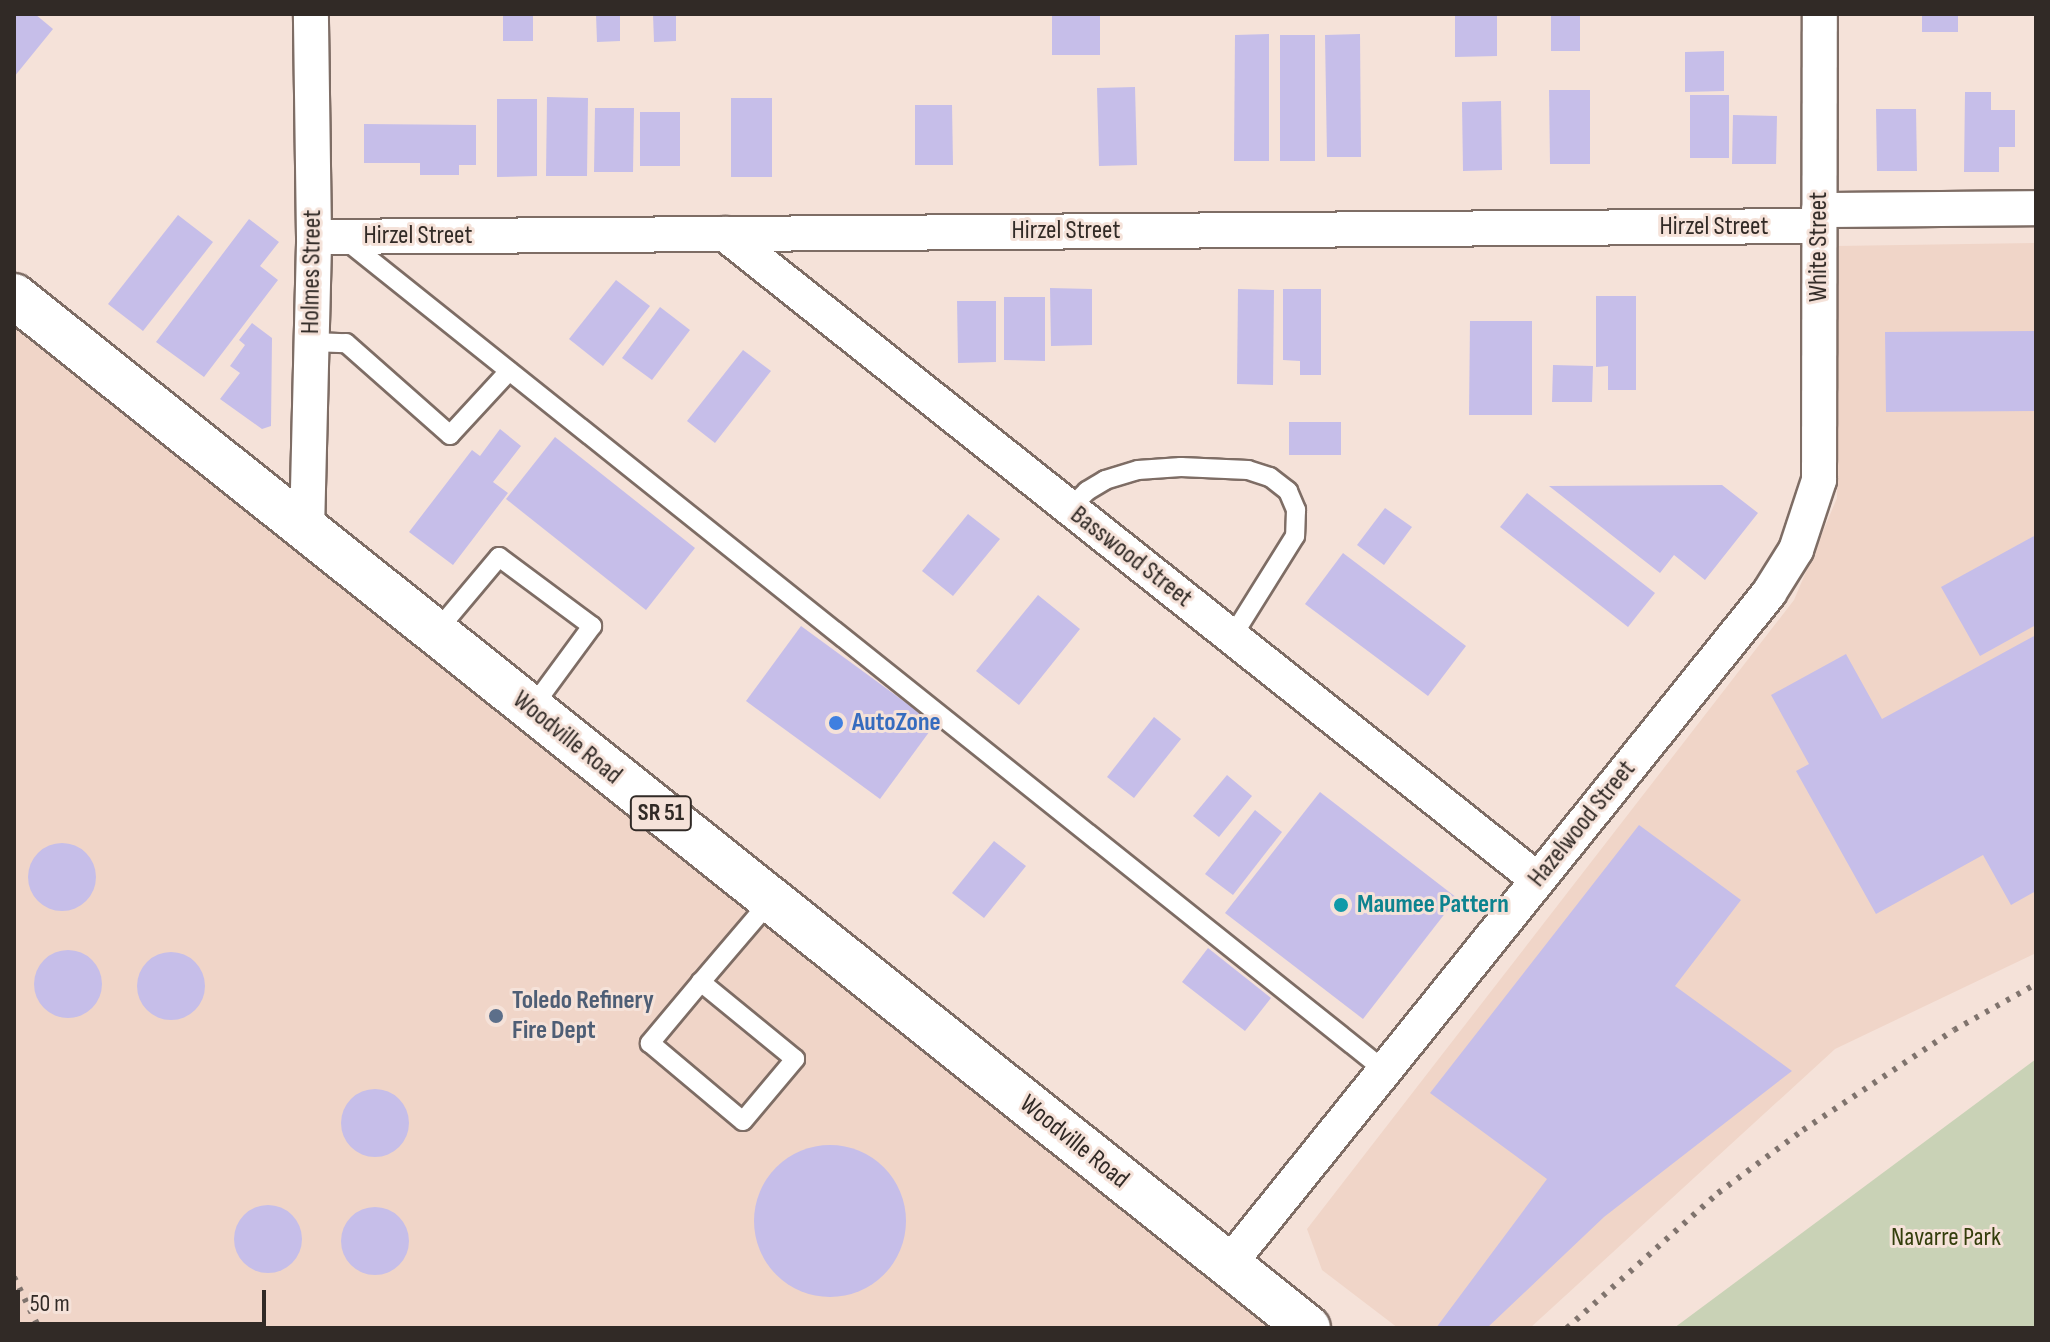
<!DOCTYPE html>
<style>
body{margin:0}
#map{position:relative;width:2050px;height:1342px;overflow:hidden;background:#f5e2d9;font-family:"Sofia Sans Condensed",sans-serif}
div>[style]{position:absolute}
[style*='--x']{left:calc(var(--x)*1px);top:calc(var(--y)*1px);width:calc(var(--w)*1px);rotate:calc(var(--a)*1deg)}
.built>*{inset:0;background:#f0d5c8}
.green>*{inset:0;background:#c9d2b6}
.building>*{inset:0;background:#c6bee9}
.round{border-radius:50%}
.roads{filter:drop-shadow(2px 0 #7e6d65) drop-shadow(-2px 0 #7e6d65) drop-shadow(0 2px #7e6d65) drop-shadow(0 -2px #7e6d65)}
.lane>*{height:18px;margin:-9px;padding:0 9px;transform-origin:9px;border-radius:9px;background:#fff}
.street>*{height:34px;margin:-17px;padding:0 17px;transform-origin:17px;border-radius:17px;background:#fff}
.primary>*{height:44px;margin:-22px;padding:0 22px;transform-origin:22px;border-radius:22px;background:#fff}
.rail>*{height:6px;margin-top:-3px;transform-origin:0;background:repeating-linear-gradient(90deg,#7f736d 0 4px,transparent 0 12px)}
.dots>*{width:22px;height:22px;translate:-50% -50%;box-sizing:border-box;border:4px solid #f5e2d9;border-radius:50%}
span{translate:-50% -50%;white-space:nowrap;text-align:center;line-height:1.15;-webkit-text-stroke:6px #f5e2d9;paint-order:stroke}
.shield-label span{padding:2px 6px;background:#f5e2d9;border:2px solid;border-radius:6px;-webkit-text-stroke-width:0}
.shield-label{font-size:24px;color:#312a26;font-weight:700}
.street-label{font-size:26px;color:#312a26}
.shop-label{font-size:26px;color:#366cbe;font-weight:700}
.left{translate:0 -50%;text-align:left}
.culture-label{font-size:26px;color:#0d838f;font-weight:700}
.service-label{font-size:26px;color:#4e5e75;font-weight:700}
.park-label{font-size:26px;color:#343e0c}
.frame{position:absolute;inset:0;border:16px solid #312a26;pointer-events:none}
.scale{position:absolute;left:16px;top:1290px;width:250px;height:36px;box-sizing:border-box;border:4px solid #312a26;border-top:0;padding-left:10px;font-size:24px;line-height:28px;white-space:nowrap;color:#312a26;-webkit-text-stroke:6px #f5e2d9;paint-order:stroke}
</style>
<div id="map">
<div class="built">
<div style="clip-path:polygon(2036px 243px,2036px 953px,1835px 1049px,1530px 1328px,1398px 1328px,1322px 1270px,1307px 1229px,1794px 600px,1837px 498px,1836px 246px)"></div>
<div style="clip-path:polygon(14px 288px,1311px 1328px,14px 1328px)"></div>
</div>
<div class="green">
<div style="clip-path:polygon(2036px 1059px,2036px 1328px,1674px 1328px)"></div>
</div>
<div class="building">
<div style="clip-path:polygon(14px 14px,35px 14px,53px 29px,14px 77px)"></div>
<div style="clip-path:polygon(503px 14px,533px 14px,533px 41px,503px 41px)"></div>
<div style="clip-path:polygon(596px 14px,620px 14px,620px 41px,597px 42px)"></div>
<div style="clip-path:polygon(653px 14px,676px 14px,676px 41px,654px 42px)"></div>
<div style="clip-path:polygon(1052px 14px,1100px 14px,1100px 55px,1052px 55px)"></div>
<div style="clip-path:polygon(1455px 14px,1497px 14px,1497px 56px,1455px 57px)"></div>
<div style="clip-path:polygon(1551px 14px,1580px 14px,1580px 51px,1551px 51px)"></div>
<div style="clip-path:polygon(1922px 14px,1958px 14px,1958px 32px,1922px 32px)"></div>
<div style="clip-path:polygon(1269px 34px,1269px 161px,1234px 161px,1235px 35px)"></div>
<div style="clip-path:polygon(1360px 34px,1361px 157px,1327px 157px,1325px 35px)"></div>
<div style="clip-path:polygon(1280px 35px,1315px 35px,1315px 161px,1280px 161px)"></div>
<div style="clip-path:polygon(1724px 51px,1724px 91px,1685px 92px,1685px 52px)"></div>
<div style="clip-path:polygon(1135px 87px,1137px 165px,1099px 166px,1097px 88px)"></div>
<div style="clip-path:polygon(1549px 90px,1590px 90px,1590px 164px,1550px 164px)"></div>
<div style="clip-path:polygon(1965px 92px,1991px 92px,1991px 110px,2015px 110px,2015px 147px,1999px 147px,1999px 172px,1964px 172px)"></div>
<div style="clip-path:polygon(1690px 95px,1729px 95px,1729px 158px,1690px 158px)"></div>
<div style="clip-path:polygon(547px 97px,588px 98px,587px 176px,546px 176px)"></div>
<div style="clip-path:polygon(731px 98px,772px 98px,772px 177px,731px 177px)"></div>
<div style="clip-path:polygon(497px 99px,537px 99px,537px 176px,497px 177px)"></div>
<div style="clip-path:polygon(1501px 101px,1502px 170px,1463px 171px,1462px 102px)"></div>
<div style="clip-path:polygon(915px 105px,952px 105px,953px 165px,915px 165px)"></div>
<div style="clip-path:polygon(595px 108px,634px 108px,633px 172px,594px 172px)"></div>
<div style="clip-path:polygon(1876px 109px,1916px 109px,1917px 171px,1877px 171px)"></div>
<div style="clip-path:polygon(640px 112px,680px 112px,680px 166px,640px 166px)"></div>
<div style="clip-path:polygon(1733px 115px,1777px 116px,1776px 164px,1732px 164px)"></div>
<div style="clip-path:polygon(364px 124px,476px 125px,476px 165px,459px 165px,459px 175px,420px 175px,420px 163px,364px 163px)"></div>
<div style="clip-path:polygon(178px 215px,213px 242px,143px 331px,108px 304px)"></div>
<div style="clip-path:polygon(249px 219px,279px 242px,260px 266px,278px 280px,204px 377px,156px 342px)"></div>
<div style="clip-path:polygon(616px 280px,650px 306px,603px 366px,569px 339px)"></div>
<div style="clip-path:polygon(1050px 288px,1092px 289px,1092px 345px,1051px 346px)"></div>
<div style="clip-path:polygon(1238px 289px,1274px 290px,1273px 385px,1237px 384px)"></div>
<div style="clip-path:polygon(1283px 289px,1321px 289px,1321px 375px,1300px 375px,1300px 361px,1283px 360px)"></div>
<div style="clip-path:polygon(1596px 296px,1636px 296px,1636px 390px,1608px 390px,1608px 366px,1596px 367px)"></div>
<div style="clip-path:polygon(1004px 297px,1045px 297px,1045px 361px,1004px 360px)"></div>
<div style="clip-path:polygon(957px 301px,996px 301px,996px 362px,958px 363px)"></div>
<div style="clip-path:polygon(660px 307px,690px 330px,652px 380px,622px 358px)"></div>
<div style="clip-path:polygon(1470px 321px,1532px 321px,1532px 415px,1469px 415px)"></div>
<div style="clip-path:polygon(252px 323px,272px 338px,271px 426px,262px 429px,220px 399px,240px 373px,230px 366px,245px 345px,239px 340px)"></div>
<div style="clip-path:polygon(2035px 331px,2036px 411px,1886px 412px,1885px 332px)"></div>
<div style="clip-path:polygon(743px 350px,771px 371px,715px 443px,687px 421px)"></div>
<div style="clip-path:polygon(1553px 365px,1593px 366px,1592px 402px,1552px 402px)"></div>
<div style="clip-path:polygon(1289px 422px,1341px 422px,1341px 455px,1289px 455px)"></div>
<div style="clip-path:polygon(500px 429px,521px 446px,493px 482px,508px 493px,453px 565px,409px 532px,472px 450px,480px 456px)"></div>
<div style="clip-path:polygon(555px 437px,695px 548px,646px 610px,506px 499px)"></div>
<div style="clip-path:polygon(1722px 485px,1758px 513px,1705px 580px,1674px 555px,1660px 573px,1549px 486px)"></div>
<div style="clip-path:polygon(1527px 493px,1655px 593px,1628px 627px,1500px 527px)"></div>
<div style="clip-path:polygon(1385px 508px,1412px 527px,1384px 565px,1357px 545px)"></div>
<div style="clip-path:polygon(968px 514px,1000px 539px,953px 596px,922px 571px)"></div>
<div style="clip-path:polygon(2036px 535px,2036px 625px,1980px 656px,1941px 587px)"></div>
<div style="clip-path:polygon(1343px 553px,1466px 646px,1428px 696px,1305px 604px)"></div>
<div style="clip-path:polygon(1038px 595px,1080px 629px,1019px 705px,976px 671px)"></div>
<div style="clip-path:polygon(801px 626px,935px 724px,880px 799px,746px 701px)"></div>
<div style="clip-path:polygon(2036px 635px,2036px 891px,2011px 905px,1983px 855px,1876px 914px,1796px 771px,1809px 764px,1771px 695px,1846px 654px,1882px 719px)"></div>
<div style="clip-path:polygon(1154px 717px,1181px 739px,1134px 798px,1107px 777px)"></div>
<div style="clip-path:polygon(1227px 775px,1252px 796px,1219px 837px,1193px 816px)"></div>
<div style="clip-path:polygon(1320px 792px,1457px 898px,1363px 1019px,1225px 913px)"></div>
<div style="clip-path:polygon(1255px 810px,1282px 832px,1233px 895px,1205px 874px)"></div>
<div style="clip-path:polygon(1639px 825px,1741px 900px,1675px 986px,1792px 1071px,1604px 1217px,1487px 1328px,1436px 1328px,1547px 1179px,1430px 1093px)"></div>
<div style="clip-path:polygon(994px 841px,1026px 866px,984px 918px,952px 893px)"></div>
<div class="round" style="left:28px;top:843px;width:68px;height:68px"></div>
<div style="clip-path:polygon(1208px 948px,1271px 998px,1245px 1031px,1182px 982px)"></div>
<div class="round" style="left:34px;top:950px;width:68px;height:68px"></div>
<div class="round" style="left:137px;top:952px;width:68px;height:68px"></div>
<div class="round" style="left:341px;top:1089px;width:68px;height:68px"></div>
<div class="round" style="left:754px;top:1145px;width:152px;height:152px"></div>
<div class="round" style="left:234px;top:1205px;width:68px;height:68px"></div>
<div class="round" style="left:341px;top:1207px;width:68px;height:68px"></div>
</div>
<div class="roads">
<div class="lane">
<div style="--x:343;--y:238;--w:1333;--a:38.63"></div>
<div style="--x:311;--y:342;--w:35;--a:2"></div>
<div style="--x:346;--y:343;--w:139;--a:41.5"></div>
<div style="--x:450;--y:435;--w:87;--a:-47.3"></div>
<div style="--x:1070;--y:508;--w:24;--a:-45"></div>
<div style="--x:1087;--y:491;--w:21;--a:-31"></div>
<div style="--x:1105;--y:480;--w:34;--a:-17"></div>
<div style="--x:1138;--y:470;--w:43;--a:-4"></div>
<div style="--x:1181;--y:467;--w:67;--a:2.6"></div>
<div style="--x:1248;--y:470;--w:23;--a:18"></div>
<div style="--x:1270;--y:477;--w:23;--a:38"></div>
<div style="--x:1288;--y:491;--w:21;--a:67"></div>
<div style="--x:1296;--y:510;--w:26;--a:92"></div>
<div style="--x:1295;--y:536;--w:119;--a:122"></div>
<div style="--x:436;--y:632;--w:98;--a:-50"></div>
<div style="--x:499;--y:557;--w:116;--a:36.6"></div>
<div style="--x:592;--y:626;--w:103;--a:126.3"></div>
<div style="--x:701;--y:982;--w:80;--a:129.9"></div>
<div style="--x:650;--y:1043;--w:121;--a:40"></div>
<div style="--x:743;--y:1121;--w:81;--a:-50"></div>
<div style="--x:795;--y:1059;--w:122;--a:-140.7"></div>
<div style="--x:701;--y:982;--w:108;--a:-49.5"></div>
</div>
<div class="street">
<div style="--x:1819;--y:210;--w:217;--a:-0.5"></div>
<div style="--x:725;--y:234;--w:1038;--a:38.47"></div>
<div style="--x:314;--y:237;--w:1505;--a:-0.42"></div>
<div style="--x:307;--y:530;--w:293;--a:-88.6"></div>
<div style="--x:314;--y:237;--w:223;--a:-90.8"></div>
<div style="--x:1228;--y:1265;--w:863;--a:-51.16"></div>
<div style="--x:1769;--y:593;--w:51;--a:-57.9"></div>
<div style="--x:1796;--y:550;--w:74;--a:-71.8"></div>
<div style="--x:1819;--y:480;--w:466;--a:-89.9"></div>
</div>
<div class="primary">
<div style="--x:14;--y:296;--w:1655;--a:38.57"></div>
</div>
</div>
<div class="rail">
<div style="--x:14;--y:1277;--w:57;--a:63.9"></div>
<div style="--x:1567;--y:1328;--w:203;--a:-41.8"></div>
<div style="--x:1718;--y:1193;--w:106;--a:-36.5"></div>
<div style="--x:1803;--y:1130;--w:181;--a:-33.5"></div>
<div style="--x:1954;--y:1030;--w:94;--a:-29.3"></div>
</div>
<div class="dots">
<div style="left:836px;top:723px;background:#3f7fe0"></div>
<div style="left:1341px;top:905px;background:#0f9aa8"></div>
<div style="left:496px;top:1016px;background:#5c6f8a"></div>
</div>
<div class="shield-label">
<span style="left:661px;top:813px">SR 51</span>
</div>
<div class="street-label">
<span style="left:1714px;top:227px">Hirzel Street</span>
<span style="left:1066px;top:231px">Hirzel Street</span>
<span style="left:418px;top:236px">Hirzel Street</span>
<span style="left:1819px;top:247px;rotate:-90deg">White Street</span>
<span style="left:312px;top:272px;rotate:-89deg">Holmes Street</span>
<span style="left:1131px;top:557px;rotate:38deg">Basswood Street</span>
<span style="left:567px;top:738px;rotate:39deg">Woodville Road</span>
<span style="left:1582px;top:824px;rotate:-51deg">Hazelwood Street</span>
<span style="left:1074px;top:1142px;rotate:39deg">Woodville Road</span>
</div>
<div class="shop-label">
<span class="left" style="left:852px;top:723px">AutoZone</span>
</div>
<div class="culture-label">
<span class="left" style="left:1357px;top:905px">Maumee Pattern</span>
</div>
<div class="service-label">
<span class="left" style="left:512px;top:1016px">Toledo Refinery<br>Fire Dept</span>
</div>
<div class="park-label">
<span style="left:1946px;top:1238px">Navarre Park</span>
</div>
<div class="frame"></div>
<div class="scale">50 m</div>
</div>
